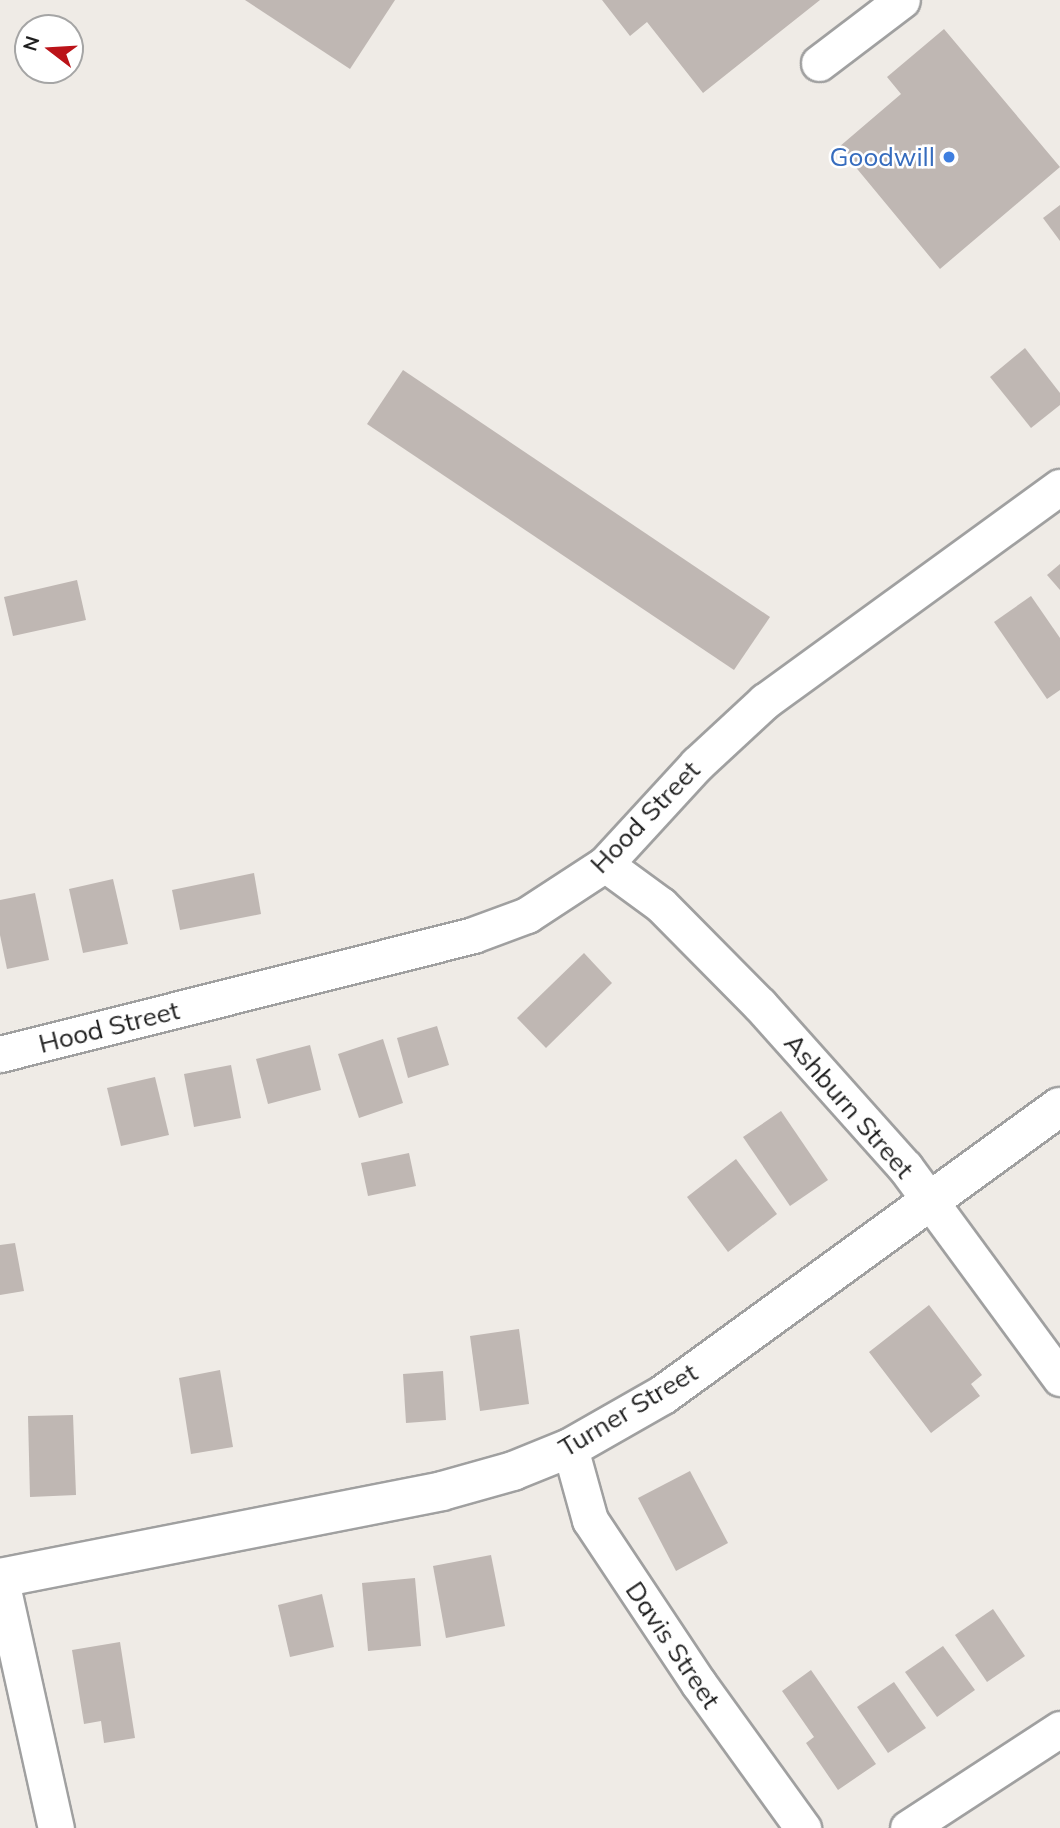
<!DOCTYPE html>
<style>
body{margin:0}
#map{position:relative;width:1060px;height:1828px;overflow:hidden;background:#efebe6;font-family:Mulish,sans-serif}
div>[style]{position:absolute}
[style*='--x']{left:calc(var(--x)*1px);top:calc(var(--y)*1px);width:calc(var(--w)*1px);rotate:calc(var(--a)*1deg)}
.building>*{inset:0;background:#bfb7b3}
.roads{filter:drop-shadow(2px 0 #a0a0a0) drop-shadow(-2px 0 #a0a0a0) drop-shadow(0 2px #a0a0a0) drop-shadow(0 -2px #a0a0a0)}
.minor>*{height:35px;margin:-17.5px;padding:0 17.5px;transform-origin:17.5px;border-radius:17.5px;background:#fff}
.tertiary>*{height:38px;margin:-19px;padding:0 19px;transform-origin:19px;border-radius:19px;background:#fff}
.dots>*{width:19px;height:19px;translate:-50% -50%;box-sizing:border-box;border:4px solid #fff;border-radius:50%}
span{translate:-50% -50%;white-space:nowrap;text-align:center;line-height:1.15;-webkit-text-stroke:5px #fff;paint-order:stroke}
.shop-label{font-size:26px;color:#366cbe}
.right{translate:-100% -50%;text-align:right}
.street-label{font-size:26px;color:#1f1f1f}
.north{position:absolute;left:14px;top:14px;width:70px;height:70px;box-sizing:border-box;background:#fff;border:2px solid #a5a5a5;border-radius:50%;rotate:287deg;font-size:19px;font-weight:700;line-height:28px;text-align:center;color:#1f1f1f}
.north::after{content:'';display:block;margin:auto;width:24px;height:32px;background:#bb1319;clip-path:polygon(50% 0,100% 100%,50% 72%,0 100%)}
</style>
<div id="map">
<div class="building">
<div style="clip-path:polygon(245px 0,395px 0,350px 69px)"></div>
<div style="clip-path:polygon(602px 0,820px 0,703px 93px,647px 22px,630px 36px)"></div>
<div style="clip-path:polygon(944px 29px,1060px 167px,940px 269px,839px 147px,901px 94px,887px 77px)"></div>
<div style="clip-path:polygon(1060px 205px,1060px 241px,1043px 218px)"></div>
<div style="clip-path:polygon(1025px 348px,1060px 393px,1060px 405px,1031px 428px,990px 377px)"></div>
<div style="clip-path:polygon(403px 370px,770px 617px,734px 670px,367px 424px)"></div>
<div style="clip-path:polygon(1060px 564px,1060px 590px,1047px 575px)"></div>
<div style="clip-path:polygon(77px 580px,86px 620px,13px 636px,4px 597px)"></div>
<div style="clip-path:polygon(1031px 596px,1060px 638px,1060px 690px,1047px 699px,994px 622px)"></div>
<div style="clip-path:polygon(254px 873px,261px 914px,180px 930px,172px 890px)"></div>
<div style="clip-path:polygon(113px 879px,128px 944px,83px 953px,69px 889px)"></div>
<div style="clip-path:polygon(35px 893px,49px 960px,7px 969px,0 935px,0 900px)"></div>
<div style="clip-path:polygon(584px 953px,612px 983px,546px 1048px,517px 1018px)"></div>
<div style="clip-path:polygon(437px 1026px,449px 1065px,408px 1078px,397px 1038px)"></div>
<div style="clip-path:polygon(383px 1039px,403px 1103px,359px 1118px,338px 1054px)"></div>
<div style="clip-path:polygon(310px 1045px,321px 1090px,268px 1104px,256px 1059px)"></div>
<div style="clip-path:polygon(231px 1065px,241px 1118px,194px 1127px,184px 1074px)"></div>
<div style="clip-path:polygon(155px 1077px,169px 1135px,121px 1146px,107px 1088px)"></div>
<div style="clip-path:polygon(781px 1111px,828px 1180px,790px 1206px,743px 1137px)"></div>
<div style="clip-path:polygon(409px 1153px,416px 1186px,368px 1196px,361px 1163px)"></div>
<div style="clip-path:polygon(736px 1159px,777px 1214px,728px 1252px,687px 1197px)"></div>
<div style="clip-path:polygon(15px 1243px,24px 1291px,0 1295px,0 1245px)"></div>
<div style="clip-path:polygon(929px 1305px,982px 1375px,971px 1384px,980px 1396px,931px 1433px,869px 1352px)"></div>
<div style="clip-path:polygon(519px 1329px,529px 1404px,480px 1411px,470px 1336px)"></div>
<div style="clip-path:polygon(220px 1370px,233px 1447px,191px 1454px,179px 1378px)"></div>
<div style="clip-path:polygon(443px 1371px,446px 1420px,406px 1423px,403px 1374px)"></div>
<div style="clip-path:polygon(73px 1415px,76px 1495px,30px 1497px,28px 1416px)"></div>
<div style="clip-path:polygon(690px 1471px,728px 1543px,676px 1571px,638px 1498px)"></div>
<div style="clip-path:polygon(491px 1555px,505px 1626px,446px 1638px,433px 1566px)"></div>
<div style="clip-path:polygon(415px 1578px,421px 1646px,368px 1651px,362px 1583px)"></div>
<div style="clip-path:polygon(322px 1594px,334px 1647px,290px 1657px,278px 1605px)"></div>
<div style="clip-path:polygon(993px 1609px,1025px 1656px,987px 1682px,955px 1635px)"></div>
<div style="clip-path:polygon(120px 1642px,135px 1738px,104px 1743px,101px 1721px,84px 1724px,72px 1650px)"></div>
<div style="clip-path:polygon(943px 1646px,975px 1690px,937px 1717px,905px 1672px)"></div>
<div style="clip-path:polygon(811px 1670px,876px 1764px,838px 1790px,806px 1743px,814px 1737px,782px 1691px)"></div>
<div style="clip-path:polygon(894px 1682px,926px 1728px,888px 1753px,857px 1707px)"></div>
</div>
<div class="roads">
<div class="minor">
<div style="--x:819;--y:63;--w:104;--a:-37.2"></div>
<div style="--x:605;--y:864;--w:69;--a:36.2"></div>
<div style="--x:661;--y:905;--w:141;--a:45.3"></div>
<div style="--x:760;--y:1005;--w:217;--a:48.2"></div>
<div style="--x:905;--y:1167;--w:262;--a:53.7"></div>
<div style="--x:0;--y:1054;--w:488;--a:-14.1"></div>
<div style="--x:473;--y:935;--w:58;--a:-20.3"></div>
<div style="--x:527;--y:915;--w:93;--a:-33.2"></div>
<div style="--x:605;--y:864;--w:136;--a:-47.4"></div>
<div style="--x:697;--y:764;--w:93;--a:-42.8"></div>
<div style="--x:765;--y:701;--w:364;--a:-36"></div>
<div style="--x:570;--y:1448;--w:75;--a:74.5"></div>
<div style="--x:590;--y:1520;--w:197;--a:56.4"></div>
<div style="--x:699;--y:1684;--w:178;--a:54.2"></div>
<div style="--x:0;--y:1576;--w:258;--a:77.5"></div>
<div style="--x:908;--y:1828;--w:181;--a:-33.1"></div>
</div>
<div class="tertiary">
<div style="--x:0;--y:1578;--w:450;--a:-11.1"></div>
<div style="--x:442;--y:1491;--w:74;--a:-15.7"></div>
<div style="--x:513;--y:1471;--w:61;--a:-22"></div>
<div style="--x:570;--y:1448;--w:107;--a:-29.7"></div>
<div style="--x:663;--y:1395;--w:490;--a:-36"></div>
</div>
</div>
<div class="dots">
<div style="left:949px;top:157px;background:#3f7fe0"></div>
</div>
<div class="shop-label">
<span class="right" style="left:935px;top:157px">Goodwill</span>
</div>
<div class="street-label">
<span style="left:645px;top:817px;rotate:-46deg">Hood Street</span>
<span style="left:109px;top:1027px;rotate:-14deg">Hood Street</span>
<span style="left:849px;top:1106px;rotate:49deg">Ashburn Street</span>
<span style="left:628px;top:1410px;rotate:-31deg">Turner Street</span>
<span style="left:673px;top:1645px;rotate:56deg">Davis Street</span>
</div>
<div class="north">N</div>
</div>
